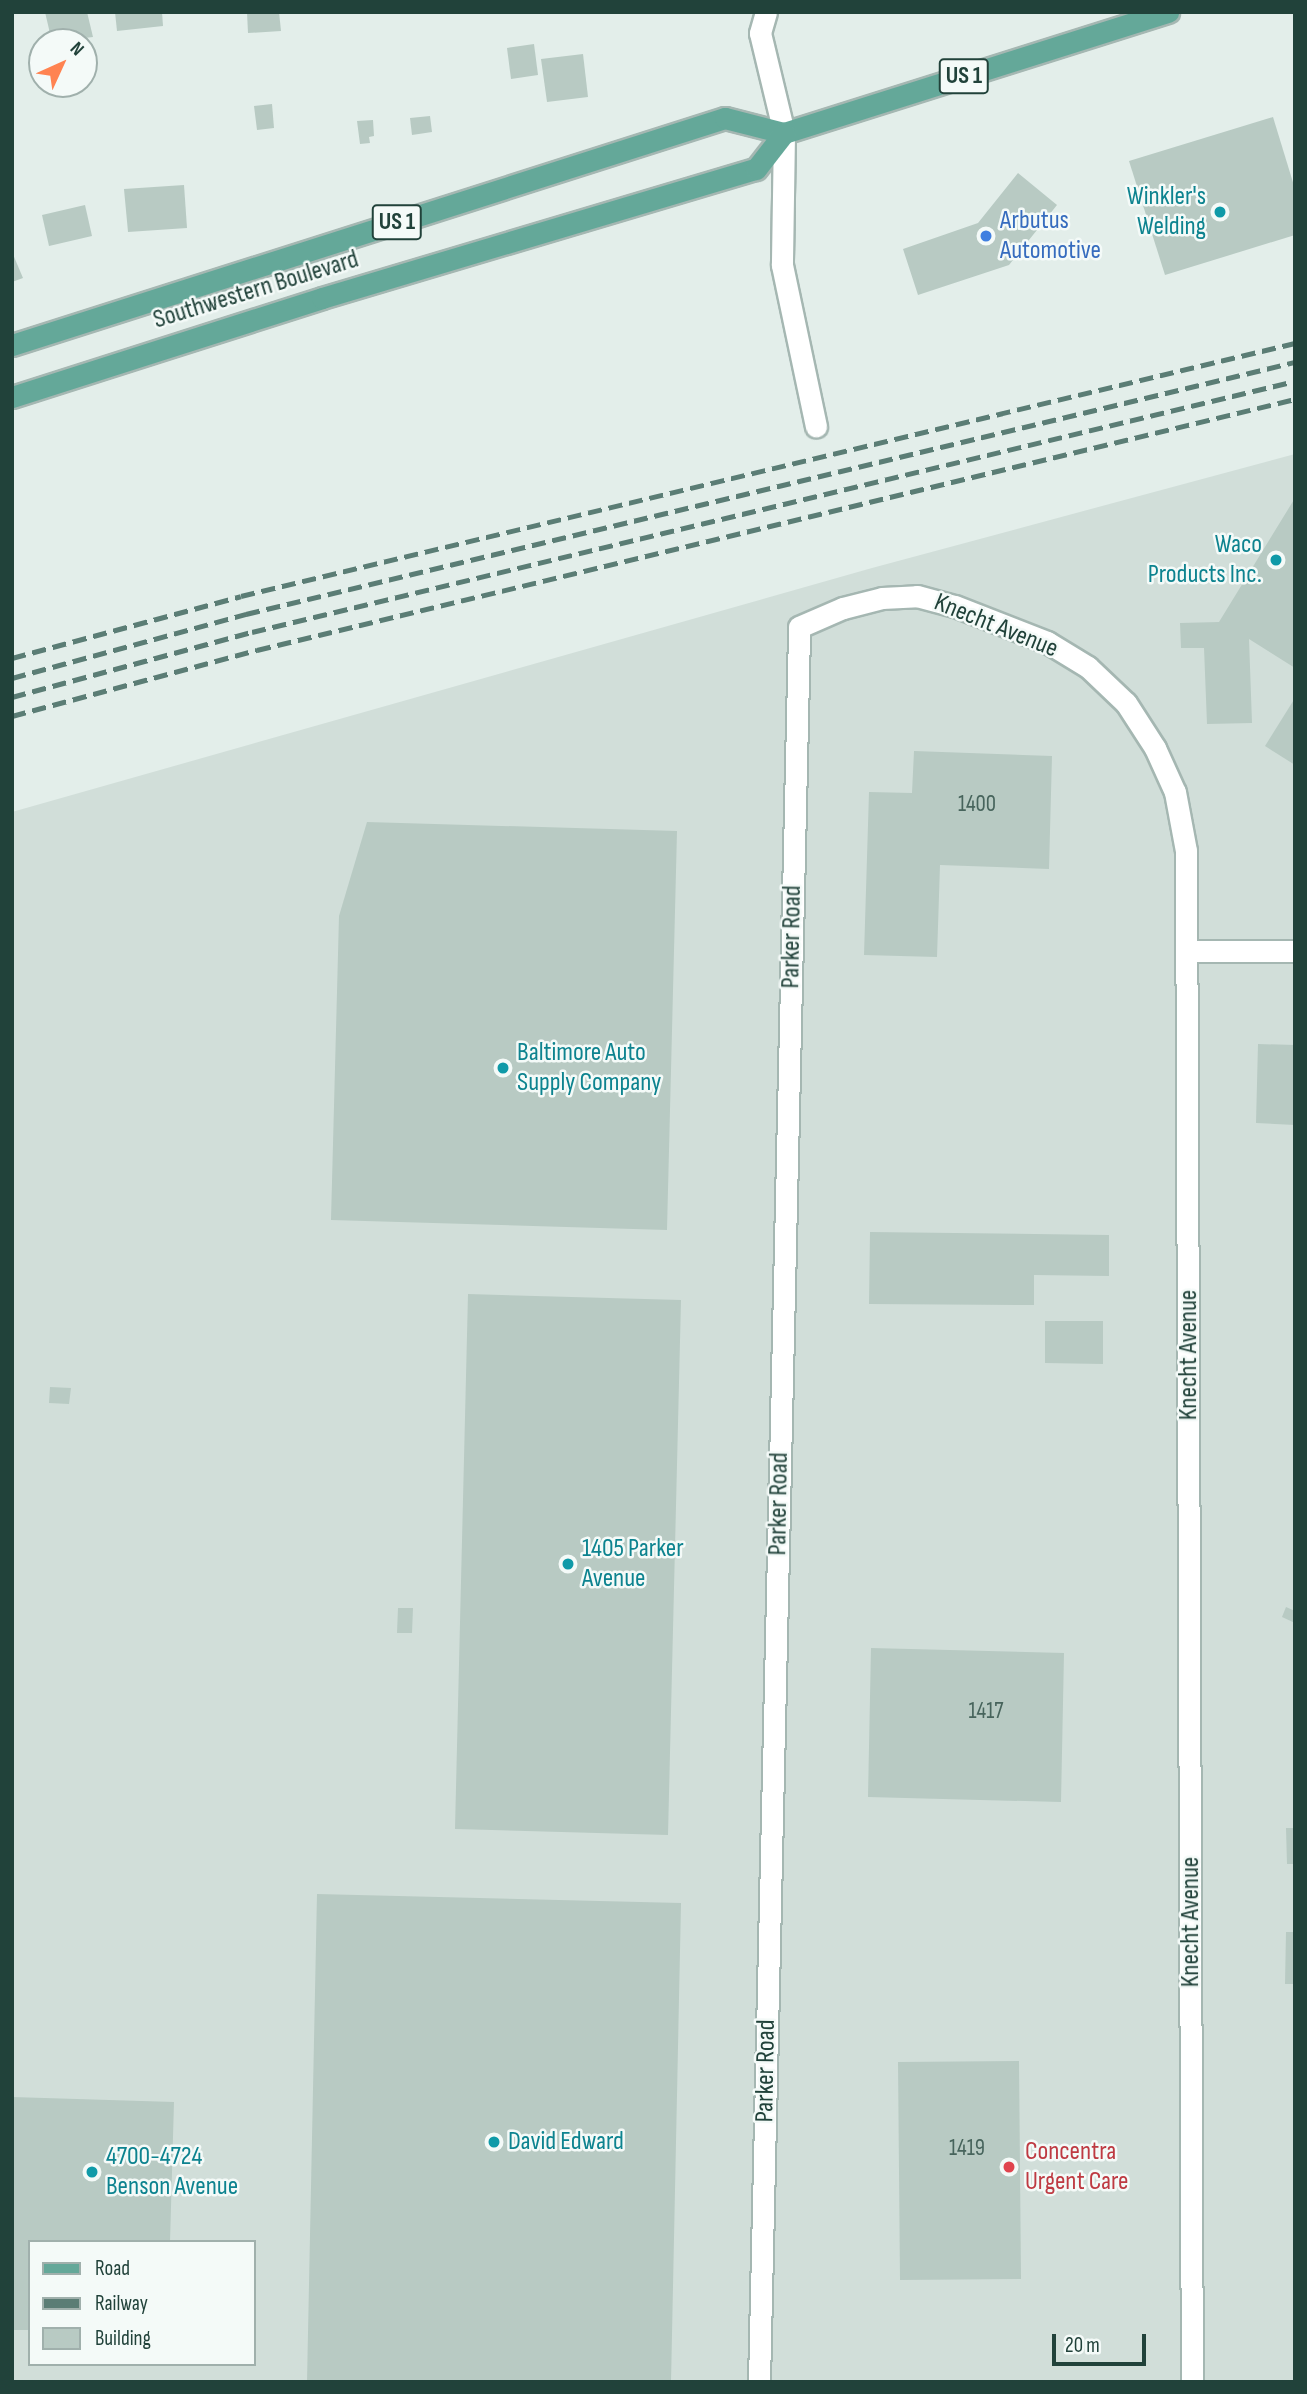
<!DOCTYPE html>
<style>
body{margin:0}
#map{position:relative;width:1307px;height:2394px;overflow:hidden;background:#e3eeea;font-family:"Sofia Sans Condensed",sans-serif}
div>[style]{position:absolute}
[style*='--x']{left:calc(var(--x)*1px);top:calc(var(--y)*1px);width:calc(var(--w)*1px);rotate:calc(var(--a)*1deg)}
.built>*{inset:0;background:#d1ded9}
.building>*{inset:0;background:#b8cac3}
.roads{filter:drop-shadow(2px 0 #a5b7b2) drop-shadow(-2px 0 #a5b7b2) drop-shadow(0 2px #a5b7b2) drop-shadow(0 -2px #a5b7b2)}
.street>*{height:21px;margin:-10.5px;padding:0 10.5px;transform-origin:10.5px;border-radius:10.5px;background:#fff}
.primary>*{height:21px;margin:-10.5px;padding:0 10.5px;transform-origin:10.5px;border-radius:10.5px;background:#64a899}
.rail>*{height:5px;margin-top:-2.5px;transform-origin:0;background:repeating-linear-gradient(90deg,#5b7d75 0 14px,transparent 0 21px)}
.dots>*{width:19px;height:19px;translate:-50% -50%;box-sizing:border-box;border:4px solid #f4faf8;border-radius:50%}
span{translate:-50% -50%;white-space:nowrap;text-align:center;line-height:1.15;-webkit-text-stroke:5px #f4faf8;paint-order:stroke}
.number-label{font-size:23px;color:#47645c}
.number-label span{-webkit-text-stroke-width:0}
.shield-label span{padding:2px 5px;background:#f4faf8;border:2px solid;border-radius:5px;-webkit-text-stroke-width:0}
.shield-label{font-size:24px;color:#21423a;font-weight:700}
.culture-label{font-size:26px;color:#0d838f}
.right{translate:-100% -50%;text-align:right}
.left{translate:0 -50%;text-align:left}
.shop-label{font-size:26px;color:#366cbe}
.street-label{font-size:26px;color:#21423a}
.health-label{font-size:26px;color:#be3a42}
.frame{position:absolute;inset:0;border:14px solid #21423a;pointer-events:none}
.legend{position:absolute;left:28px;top:2240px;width:228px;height:126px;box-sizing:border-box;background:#f4faf8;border:2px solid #a0b0ac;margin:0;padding:9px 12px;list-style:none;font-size:21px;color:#21423a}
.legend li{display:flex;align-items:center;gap:14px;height:35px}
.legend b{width:35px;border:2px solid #a0b0ac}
.north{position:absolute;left:28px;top:28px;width:70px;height:70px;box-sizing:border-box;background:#f4faf8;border:2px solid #a0b0ac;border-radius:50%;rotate:45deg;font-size:19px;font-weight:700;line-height:28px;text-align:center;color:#21423a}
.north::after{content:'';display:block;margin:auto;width:24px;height:32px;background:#ff8351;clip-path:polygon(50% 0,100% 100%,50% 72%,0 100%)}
.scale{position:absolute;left:1052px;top:2334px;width:94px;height:32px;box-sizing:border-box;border:4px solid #21423a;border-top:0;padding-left:9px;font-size:21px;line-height:24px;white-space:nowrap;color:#21423a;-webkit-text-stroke:5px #f4faf8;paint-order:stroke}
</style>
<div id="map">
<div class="built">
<div style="clip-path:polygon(evenodd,1295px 454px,1295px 2382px,12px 2382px,12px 812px,872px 568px,1295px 454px,30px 2242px,254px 2242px,254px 2364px,30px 2364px,30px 2242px)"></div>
</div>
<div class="building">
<div style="clip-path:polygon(45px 12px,87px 12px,93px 37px,52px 42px)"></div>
<div style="clip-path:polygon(115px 12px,162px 12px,163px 26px,117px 31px)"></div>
<div style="clip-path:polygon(247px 12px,279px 12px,281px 31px,248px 33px)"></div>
<div style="clip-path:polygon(534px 44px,538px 75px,511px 79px,507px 48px)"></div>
<div style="clip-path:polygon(583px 54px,588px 97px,547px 102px,541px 59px)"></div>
<div style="clip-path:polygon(272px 104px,274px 128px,257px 130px,254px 106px)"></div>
<div style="clip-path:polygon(430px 116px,432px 132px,412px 135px,410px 118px)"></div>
<div style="clip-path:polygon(1273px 117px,1295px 189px,1295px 235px,1165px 275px,1129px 161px)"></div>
<div style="clip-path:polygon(373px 120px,374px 136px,369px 137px,370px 143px,360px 144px,357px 121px)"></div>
<div style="clip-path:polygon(1018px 173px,1057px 205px,1009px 265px,918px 295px,903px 249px,978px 223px)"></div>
<div style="clip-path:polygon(184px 185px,187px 228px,128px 232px,124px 189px)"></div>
<div style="clip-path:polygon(85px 205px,92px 236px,49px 246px,42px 215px)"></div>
<div style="clip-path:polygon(12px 252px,23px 278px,12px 282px)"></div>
<div style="clip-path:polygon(1295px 498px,1295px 668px,1249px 639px,1252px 723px,1207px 724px,1204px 648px,1181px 648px,1180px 623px,1219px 622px)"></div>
<div style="clip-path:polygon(1295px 698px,1295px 765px,1265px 746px)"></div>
<div style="clip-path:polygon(914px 751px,1052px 756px,1049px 869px,940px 865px,937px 957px,864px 955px,869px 792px,912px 793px)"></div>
<div style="clip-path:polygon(367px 822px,677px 831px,667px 1230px,331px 1220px,339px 916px)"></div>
<div style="clip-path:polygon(1258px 1044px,1295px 1045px,1295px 1125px,1256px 1123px)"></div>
<div style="clip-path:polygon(870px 1232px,1109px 1235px,1109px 1276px,1034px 1275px,1034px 1305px,869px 1304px)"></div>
<div style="clip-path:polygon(468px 1294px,681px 1300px,668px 1835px,455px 1829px)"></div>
<div style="clip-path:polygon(1045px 1321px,1103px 1321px,1103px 1364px,1045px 1363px)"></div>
<div style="clip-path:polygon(50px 1387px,71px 1388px,69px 1404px,49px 1403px)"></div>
<div style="clip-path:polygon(1286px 1607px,1295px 1611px,1295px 1623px,1282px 1617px)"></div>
<div style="clip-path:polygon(398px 1608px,413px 1608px,412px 1633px,397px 1633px)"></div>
<div style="clip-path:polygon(871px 1648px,1064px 1653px,1061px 1802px,868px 1797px)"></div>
<div style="clip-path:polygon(1286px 1828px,1295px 1828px,1295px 1864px,1287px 1864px)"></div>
<div style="clip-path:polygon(317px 1894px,681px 1903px,671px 2382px,307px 2382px)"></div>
<div style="clip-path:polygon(1286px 1932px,1295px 1932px,1295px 1984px,1285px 1984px)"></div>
<div style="clip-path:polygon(1019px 2061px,1021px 2279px,900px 2280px,898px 2062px)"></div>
<div style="clip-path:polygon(12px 2097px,174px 2102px,170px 2242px,30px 2242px,30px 2330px,12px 2330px)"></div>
</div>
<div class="roads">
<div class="street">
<div style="--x:766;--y:12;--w:22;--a:106"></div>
<div style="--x:760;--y:33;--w:103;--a:76.5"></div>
<div style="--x:784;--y:133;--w:132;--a:90.9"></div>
<div style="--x:782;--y:265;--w:165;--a:78.1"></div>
<div style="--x:1186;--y:951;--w:109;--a:0"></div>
<div style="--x:759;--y:2382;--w:1755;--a:-88.69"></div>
<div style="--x:799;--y:627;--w:48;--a:-23.4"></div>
<div style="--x:843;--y:608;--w:40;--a:-14.4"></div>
<div style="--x:882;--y:598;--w:35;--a:-3"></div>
<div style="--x:917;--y:596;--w:39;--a:15"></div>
<div style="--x:955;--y:606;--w:99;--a:21.4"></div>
<div style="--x:1047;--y:642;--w:48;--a:31.4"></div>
<div style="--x:1088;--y:667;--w:52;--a:43.5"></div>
<div style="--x:1126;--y:703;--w:54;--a:57.2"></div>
<div style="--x:1155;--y:748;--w:48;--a:65.6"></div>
<div style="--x:1175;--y:792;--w:60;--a:79.4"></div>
<div style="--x:1186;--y:851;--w:1531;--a:89.78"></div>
</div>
<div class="primary">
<div style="--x:12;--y:345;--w:748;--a:-17.66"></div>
<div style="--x:725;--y:118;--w:61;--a:14.3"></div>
<div style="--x:784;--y:133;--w:403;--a:-17.5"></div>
<div style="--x:12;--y:397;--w:325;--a:-17.7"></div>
<div style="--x:322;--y:298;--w:453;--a:-16.6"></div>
<div style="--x:756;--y:169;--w:46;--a:-52.1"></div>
</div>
</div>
<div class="rail">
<div style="--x:12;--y:658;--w:237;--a:-15.1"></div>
<div style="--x:241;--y:596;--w:1084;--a:-13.5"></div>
<div style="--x:12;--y:678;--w:243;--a:-15.3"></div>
<div style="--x:246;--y:614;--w:1079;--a:-13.51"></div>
<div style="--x:12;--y:697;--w:249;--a:-15.2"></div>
<div style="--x:252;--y:632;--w:1073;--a:-13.53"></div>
<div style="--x:12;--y:716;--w:254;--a:-15.1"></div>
<div style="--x:257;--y:650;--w:1068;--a:-13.59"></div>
</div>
<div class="dots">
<div style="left:1220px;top:212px;background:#0f9aa8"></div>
<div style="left:986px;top:236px;background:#3f7fe0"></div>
<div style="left:1276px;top:560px;background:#0f9aa8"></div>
<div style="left:503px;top:1068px;background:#0f9aa8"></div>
<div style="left:568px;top:1564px;background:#0f9aa8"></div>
<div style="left:494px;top:2142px;background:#0f9aa8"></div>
<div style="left:1009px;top:2167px;background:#e0444e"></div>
<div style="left:92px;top:2172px;background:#0f9aa8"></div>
</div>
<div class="number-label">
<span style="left:977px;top:804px">1400</span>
<span style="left:986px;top:1711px">1417</span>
<span style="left:967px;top:2148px">1419</span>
</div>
<div class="shield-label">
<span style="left:964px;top:76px">US 1</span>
<span style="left:397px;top:222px">US 1</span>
</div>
<div class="culture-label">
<span class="right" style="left:1206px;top:212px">Winkler's<br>Welding</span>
<span class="right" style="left:1262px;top:560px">Waco<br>Products Inc.</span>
<span class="left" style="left:517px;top:1068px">Baltimore Auto<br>Supply Company</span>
<span class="left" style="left:582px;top:1564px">1405 Parker<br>Avenue</span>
<span class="left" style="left:508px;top:2142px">David Edward</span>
<span class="left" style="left:106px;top:2172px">4700-4724<br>Benson Avenue</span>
</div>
<div class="shop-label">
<span class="left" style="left:1000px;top:236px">Arbutus<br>Automotive</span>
</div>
<div class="street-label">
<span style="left:256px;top:290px;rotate:-17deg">Southwestern Boulevard</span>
<span style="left:996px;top:626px;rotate:22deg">Knecht Avenue</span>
<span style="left:792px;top:937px;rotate:-89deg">Parker Road</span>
<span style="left:1189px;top:1355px;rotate:-90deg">Knecht Avenue</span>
<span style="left:779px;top:1504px;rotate:-89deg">Parker Road</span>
<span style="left:1191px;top:1922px;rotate:-90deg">Knecht Avenue</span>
<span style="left:766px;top:2071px;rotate:-89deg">Parker Road</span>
</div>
<div class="health-label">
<span class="left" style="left:1025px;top:2167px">Concentra<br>Urgent Care</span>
</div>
<div class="frame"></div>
<ul class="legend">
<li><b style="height:9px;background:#64a899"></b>Road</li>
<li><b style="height:9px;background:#5b7d75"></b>Railway</li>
<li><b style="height:19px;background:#b8cac3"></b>Building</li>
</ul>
<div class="north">N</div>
<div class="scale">20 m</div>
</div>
